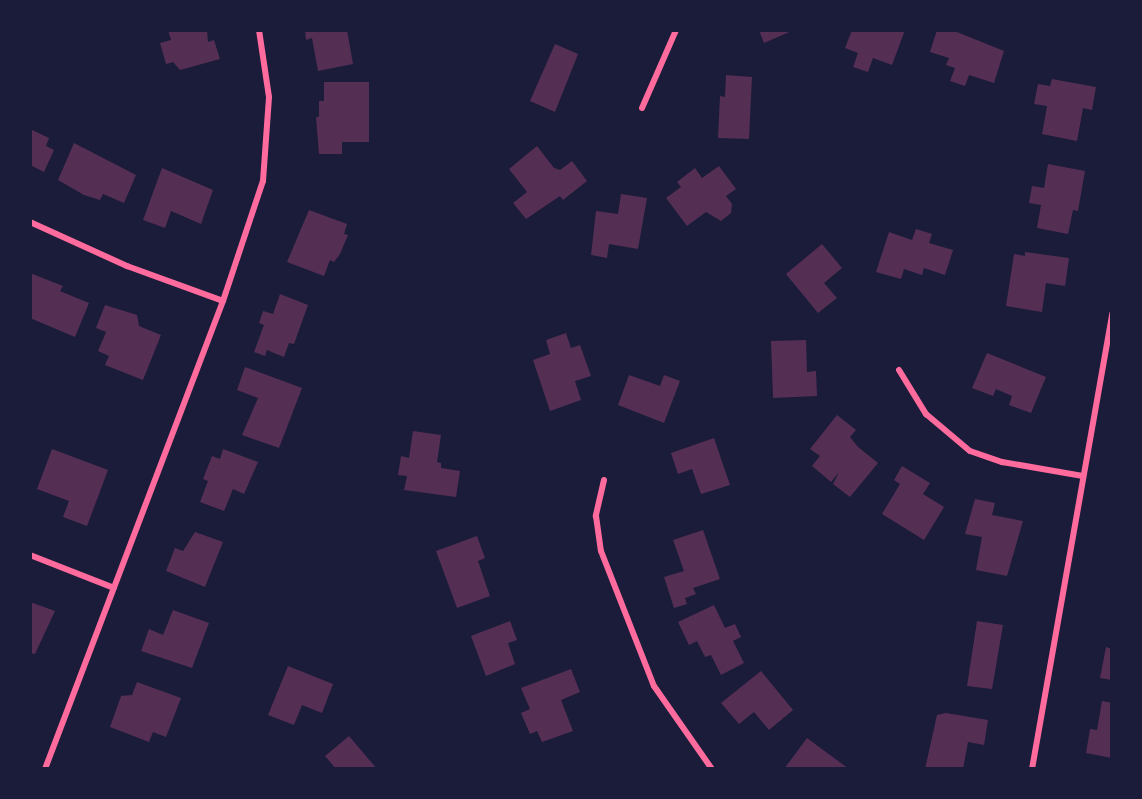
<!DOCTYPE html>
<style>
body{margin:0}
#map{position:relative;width:1142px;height:799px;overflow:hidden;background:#1b1b3a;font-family:"Open Sans",sans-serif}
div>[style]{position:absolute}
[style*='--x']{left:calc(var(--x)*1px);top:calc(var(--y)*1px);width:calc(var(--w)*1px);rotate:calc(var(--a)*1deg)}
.building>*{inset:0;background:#542f53}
.minor>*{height:6px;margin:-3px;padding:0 3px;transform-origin:3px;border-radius:3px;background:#ff6b9d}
span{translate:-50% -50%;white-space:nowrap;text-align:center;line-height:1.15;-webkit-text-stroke:5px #1b1b3a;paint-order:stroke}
.frame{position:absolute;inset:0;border:32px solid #1b1b3a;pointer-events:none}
</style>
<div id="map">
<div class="building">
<div style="clip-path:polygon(168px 30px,207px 30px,208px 42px,214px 40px,220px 59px,180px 70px,173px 62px,166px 64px,160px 43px,171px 40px)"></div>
<div style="clip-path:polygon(305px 30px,347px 30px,353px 64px,318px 71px,312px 38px,306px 40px)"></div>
<div style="clip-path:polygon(759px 30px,794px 30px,764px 43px)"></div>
<div style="clip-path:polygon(852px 30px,905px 30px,892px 65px,873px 58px,868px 72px,853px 67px,858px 53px,845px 48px)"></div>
<div style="clip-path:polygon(937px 30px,952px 30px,1004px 51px,994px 83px,969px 75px,965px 86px,950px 81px,955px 68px,946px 65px,949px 58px,930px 52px)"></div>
<div style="clip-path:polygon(555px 44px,578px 54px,555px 112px,530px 101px)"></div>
<div style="clip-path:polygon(726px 75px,752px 77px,749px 139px,718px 138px,720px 96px,725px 97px)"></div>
<div style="clip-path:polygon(1052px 79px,1096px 87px,1092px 110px,1083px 108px,1077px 141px,1042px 134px,1047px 106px,1034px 104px,1038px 84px,1050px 86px)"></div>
<div style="clip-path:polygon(324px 82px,369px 82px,369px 142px,342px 142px,342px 154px,319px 154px,316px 117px,319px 117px,319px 101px,324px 101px)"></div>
<div style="clip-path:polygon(30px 129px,49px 138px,46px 146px,54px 150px,44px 172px,30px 165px)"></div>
<div style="clip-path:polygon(74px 143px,136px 175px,124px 203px,103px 194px,100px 200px,84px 195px,58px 180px)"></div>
<div style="clip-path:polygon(537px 146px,554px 168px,560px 170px,572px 161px,587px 181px,563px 200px,560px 196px,526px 219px,513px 203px,527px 192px,509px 169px)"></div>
<div style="clip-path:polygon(1048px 164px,1085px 171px,1078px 211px,1073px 210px,1068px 234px,1037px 228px,1041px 205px,1029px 203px,1032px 186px,1044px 188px)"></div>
<div style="clip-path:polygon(719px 166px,736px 189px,726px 196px,732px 204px,731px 213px,721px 221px,706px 212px,687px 226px,666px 198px,681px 187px,677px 182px,695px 168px,702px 178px)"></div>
<div style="clip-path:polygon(162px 168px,213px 190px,201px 224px,171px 211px,165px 228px,143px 220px)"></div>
<div style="clip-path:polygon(621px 194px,647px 198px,638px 249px,609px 244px,607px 258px,591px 255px,596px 211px,618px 214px)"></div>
<div style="clip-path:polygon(309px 210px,347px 224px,344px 234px,348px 235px,340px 254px,334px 262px,330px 260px,324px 276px,287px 262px)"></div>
<div style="clip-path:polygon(916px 229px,932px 234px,929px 243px,953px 250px,945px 275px,924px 268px,922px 275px,904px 269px,901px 279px,876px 272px,889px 232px,912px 240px)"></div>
<div style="clip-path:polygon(822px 244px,842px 268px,824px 283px,837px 298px,818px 313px,786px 274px)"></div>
<div style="clip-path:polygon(1025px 252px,1069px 258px,1065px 286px,1046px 283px,1042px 312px,1006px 306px,1014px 254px,1025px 256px)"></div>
<div style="clip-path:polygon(30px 273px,63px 286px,60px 291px,89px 303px,75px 337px,30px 318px)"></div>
<div style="clip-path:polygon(280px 294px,308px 305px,294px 344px,289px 343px,284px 357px,267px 350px,265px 356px,254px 352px,264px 325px,259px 323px,263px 311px,273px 314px)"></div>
<div style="clip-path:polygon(105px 305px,137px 315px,139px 326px,161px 335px,143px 380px,105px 365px,109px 356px,98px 351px,106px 332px,96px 328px)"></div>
<div style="clip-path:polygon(566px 333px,571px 348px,580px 345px,591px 376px,575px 381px,581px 400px,550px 411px,533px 360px,550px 354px,546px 340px)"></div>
<div style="clip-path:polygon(806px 340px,807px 372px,816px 371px,817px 396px,773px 398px,771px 341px)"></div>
<div style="clip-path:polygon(987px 353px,1046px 377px,1031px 413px,1009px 405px,1012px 396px,996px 389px,993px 396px,972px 388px)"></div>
<div style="clip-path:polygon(245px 367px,302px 388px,279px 448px,242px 435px,258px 398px,237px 390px)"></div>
<div style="clip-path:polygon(629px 375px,660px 386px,664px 375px,680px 381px,664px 423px,618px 405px)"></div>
<div style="clip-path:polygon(837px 415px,856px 430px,850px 437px,858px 447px,878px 463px,850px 497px,833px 484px,839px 472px,831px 482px,812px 466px,820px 456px,810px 449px)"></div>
<div style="clip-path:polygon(413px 431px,441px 435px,437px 462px,441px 463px,441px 468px,460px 471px,456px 497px,404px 490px,407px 476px,398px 475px,401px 456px,409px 458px)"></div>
<div style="clip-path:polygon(714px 438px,730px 485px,701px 494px,692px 469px,678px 474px,671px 453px)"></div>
<div style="clip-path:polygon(52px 449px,108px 470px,87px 526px,63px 517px,69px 501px,37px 489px)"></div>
<div style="clip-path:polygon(223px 449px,258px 462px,244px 494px,233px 489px,224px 511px,200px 502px,208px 481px,203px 479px,212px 456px,220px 459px)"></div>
<div style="clip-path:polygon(902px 466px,930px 483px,923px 494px,944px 507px,924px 540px,882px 514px,900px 484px,894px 480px)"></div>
<div style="clip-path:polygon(975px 499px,995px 503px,992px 515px,1023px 521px,1007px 576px,976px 570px,982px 537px,965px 534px)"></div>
<div style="clip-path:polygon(703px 530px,720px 579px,693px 588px,696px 594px,685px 598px,687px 604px,674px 608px,664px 577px,684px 571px,673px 540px)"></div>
<div style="clip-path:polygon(195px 532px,223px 542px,205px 587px,166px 571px,175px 548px,183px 551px)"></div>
<div style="clip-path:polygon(477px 536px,485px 558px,478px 561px,490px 596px,457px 608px,436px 551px)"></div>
<div style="clip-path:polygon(30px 602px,55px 611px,35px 654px,30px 653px)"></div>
<div style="clip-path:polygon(714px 605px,725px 628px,735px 624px,741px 637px,733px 641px,744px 663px,721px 675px,711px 655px,705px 657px,697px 641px,689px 645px,678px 622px)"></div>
<div style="clip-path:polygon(173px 610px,209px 623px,192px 668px,141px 651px,149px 629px,163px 635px)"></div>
<div style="clip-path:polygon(510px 621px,517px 640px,508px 643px,515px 664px,486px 676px,471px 636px)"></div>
<div style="clip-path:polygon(977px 621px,1003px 625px,992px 689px,967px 686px)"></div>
<div style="clip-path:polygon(1106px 647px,1112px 649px,1112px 680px,1100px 678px)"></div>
<div style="clip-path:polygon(288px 666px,333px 684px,322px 713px,302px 705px,294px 725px,268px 715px)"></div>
<div style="clip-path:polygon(571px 669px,580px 692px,561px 700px,573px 731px,542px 742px,537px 731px,530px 734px,521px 713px,530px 709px,521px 688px)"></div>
<div style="clip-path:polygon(761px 671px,793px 710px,769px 730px,754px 712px,739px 724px,721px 703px)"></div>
<div style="clip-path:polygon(137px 682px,181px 698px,166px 737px,153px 732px,149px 742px,110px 727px,121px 696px,132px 695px)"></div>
<div style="clip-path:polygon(1102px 701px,1112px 703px,1112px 758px,1086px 753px,1090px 729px,1097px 730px)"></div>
<div style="clip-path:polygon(946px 713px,988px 720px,984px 745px,968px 742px,963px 769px,925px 769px,937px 715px)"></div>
<div style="clip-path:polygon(349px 736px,377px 769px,336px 769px,325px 756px)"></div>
<div style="clip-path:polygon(807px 738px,849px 769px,784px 769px)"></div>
</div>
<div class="minor">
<div style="--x:642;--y:108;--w:85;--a:-66.4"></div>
<div style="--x:30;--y:222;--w:107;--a:24.4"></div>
<div style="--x:127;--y:266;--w:102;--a:20"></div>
<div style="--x:899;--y:370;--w:52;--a:58.5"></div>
<div style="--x:926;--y:414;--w:57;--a:40.1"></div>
<div style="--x:970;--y:451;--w:34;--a:19"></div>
<div style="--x:1002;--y:462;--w:82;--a:9.8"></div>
<div style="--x:604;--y:480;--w:37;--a:103"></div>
<div style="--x:596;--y:516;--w:35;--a:82"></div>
<div style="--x:601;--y:551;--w:145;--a:68.6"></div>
<div style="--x:654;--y:686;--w:101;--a:55.1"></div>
<div style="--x:30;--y:555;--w:90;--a:21.4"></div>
<div style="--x:45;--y:769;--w:501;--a:-69.18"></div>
<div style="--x:223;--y:301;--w:126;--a:-71.6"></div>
<div style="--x:263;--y:181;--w:84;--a:-85.9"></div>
<div style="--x:269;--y:97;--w:68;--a:-98.5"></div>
<div style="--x:1032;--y:769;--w:463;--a:-80"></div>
</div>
<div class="frame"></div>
</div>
